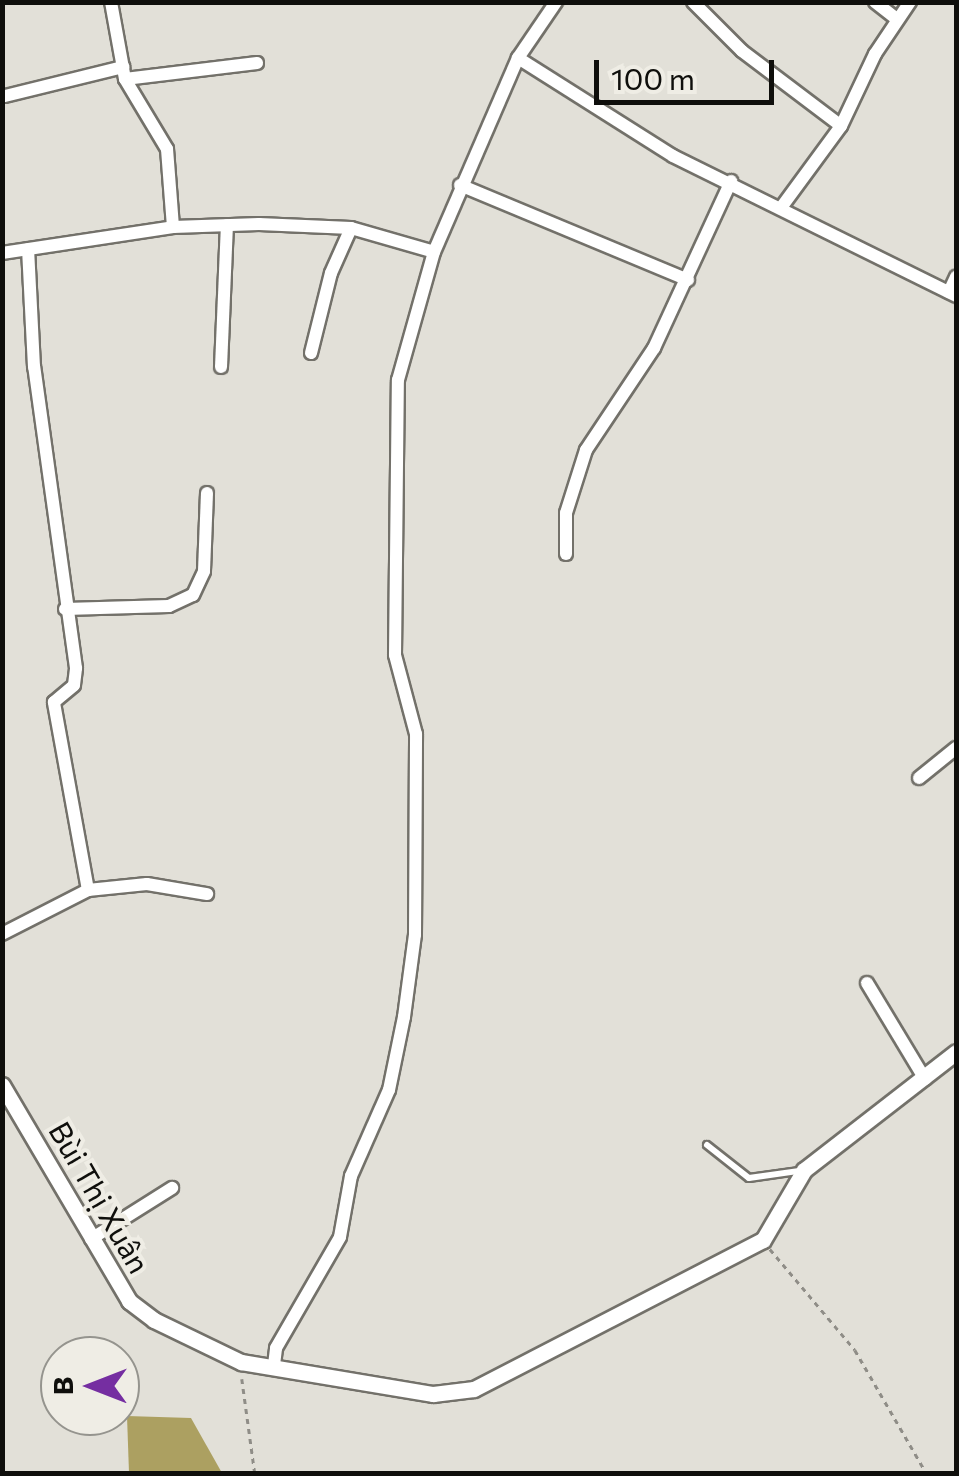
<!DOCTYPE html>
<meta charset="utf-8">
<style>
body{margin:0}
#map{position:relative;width:959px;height:1476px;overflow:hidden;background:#e2e0d8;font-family:Commissioner,sans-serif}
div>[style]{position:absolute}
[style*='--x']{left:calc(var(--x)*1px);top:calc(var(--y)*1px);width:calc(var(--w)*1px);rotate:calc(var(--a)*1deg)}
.water>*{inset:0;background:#aca061}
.path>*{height:2.5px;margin-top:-1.25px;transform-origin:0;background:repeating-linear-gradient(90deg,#8f8d87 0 5px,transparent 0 10px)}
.roads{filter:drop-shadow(2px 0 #73716a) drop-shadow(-2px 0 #73716a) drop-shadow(0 2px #73716a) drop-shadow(0 -2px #73716a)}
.service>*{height:6px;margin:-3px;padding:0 3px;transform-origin:3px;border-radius:3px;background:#fff}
.minor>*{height:12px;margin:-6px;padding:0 6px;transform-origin:6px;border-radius:6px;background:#fff}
.tertiary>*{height:15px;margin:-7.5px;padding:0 7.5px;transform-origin:7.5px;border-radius:7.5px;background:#fff}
span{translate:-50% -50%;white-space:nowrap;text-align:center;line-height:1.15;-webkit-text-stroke:8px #efede5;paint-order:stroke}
.street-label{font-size:30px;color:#0f0f0c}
.frame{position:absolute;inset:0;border:5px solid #0f0f0c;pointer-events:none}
.north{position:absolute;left:40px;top:1336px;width:100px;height:100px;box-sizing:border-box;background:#efede5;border:2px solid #95948e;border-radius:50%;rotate:270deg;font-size:28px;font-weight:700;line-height:40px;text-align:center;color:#0f0f0c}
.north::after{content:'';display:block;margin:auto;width:35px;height:45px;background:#752ea1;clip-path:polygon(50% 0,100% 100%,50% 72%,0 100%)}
.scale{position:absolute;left:594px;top:60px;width:180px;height:45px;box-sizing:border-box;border:5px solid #0f0f0c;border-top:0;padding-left:12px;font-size:30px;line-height:35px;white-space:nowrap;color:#0f0f0c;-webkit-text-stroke:8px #efede5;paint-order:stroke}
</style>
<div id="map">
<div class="water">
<div style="clip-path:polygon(127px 1416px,191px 1418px,222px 1473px,129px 1473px)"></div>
</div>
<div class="path">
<div style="--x:770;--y:1249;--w:132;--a:49.9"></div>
<div style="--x:855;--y:1350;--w:143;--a:59.9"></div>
<div style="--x:242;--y:1379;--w:96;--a:82.2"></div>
</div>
<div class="roads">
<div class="service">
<div style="--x:707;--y:1145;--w:53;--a:38.2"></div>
<div style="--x:749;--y:1178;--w:49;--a:-8.1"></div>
</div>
<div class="minor">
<div style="--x:111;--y:2;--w:78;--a:79.7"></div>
<div style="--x:125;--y:79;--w:82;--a:59"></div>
<div style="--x:167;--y:149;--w:78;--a:85.6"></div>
<div style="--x:693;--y:2;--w:69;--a:45"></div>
<div style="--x:742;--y:51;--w:124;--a:37.1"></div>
<div style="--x:875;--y:2;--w:28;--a:38"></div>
<div style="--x:518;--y:58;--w:68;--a:-55.8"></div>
<div style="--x:125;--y:79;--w:133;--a:-6.9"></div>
<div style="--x:5;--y:96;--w:122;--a:-13.8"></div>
<div style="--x:460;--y:185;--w:247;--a:22.6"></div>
<div style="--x:783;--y:205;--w:98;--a:-53.7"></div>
<div style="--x:841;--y:126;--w:80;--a:-64.7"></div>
<div style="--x:875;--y:54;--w:63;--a:-56.1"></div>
<div style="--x:2;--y:253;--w:173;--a:-8.6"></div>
<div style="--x:173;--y:227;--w:86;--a:-2"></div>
<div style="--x:259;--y:224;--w:92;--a:2.5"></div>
<div style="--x:351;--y:228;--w:86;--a:16.1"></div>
<div style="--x:949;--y:292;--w:17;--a:-65"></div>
<div style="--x:311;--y:353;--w:82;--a:-76"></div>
<div style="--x:331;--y:273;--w:49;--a:-66"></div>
<div style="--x:221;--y:367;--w:142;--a:-87.6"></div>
<div style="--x:566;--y:554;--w:41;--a:-90"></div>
<div style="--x:566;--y:513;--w:66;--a:-72.4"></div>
<div style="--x:586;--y:450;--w:123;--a:-56.3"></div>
<div style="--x:654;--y:348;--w:184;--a:-65.2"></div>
<div style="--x:65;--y:609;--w:104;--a:-1.7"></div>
<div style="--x:169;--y:606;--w:26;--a:-25"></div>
<div style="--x:193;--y:595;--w:26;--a:-65"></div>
<div style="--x:204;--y:571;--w:78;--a:-87.8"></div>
<div style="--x:919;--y:778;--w:48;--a:-39"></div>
<div style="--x:88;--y:890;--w:59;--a:-5.8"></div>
<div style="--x:147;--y:884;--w:61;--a:9.5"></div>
<div style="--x:2;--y:934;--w:97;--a:-27.1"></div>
<div style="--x:88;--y:890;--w:191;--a:-100.3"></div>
<div style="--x:54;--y:702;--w:26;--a:-40"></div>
<div style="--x:74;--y:685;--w:17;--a:-83"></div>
<div style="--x:76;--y:668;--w:304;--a:-97.9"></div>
<div style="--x:34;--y:367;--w:118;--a:-92.9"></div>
<div style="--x:867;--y:983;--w:112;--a:58.9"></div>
<div style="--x:91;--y:1239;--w:96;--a:-32.2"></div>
<div style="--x:274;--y:1365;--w:17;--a:-83"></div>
<div style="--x:276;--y:1348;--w:128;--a:-60"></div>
<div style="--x:340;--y:1237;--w:62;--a:-79.8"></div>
<div style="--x:351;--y:1176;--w:94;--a:-66.2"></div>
<div style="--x:389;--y:1090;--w:75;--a:-78.4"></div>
<div style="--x:404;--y:1017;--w:83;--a:-82.4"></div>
<div style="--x:415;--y:935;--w:201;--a:-89.7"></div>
<div style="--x:416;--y:734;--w:82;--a:-104.9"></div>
<div style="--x:395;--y:655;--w:275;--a:-89.4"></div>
<div style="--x:398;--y:380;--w:133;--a:-74.3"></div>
<div style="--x:434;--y:252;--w:211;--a:-66.6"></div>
<div style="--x:518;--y:58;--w:183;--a:32.3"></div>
<div style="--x:673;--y:156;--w:316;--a:26.3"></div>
</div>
<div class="tertiary">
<div style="--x:2;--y:1085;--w:251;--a:59.5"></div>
<div style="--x:129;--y:1301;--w:31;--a:37"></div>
<div style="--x:154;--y:1320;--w:97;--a:25.8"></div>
<div style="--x:241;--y:1362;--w:195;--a:9.5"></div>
<div style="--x:433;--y:1394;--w:41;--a:-7"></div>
<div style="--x:474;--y:1389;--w:325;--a:-27.3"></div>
<div style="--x:763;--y:1240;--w:81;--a:-59.6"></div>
<div style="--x:804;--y:1170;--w:192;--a:-37.8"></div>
</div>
</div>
<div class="street-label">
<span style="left:100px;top:1197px;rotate:60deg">Bùi Thị Xuân</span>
</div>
<div class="frame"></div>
<div class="north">B</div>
<div class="scale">100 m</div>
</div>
